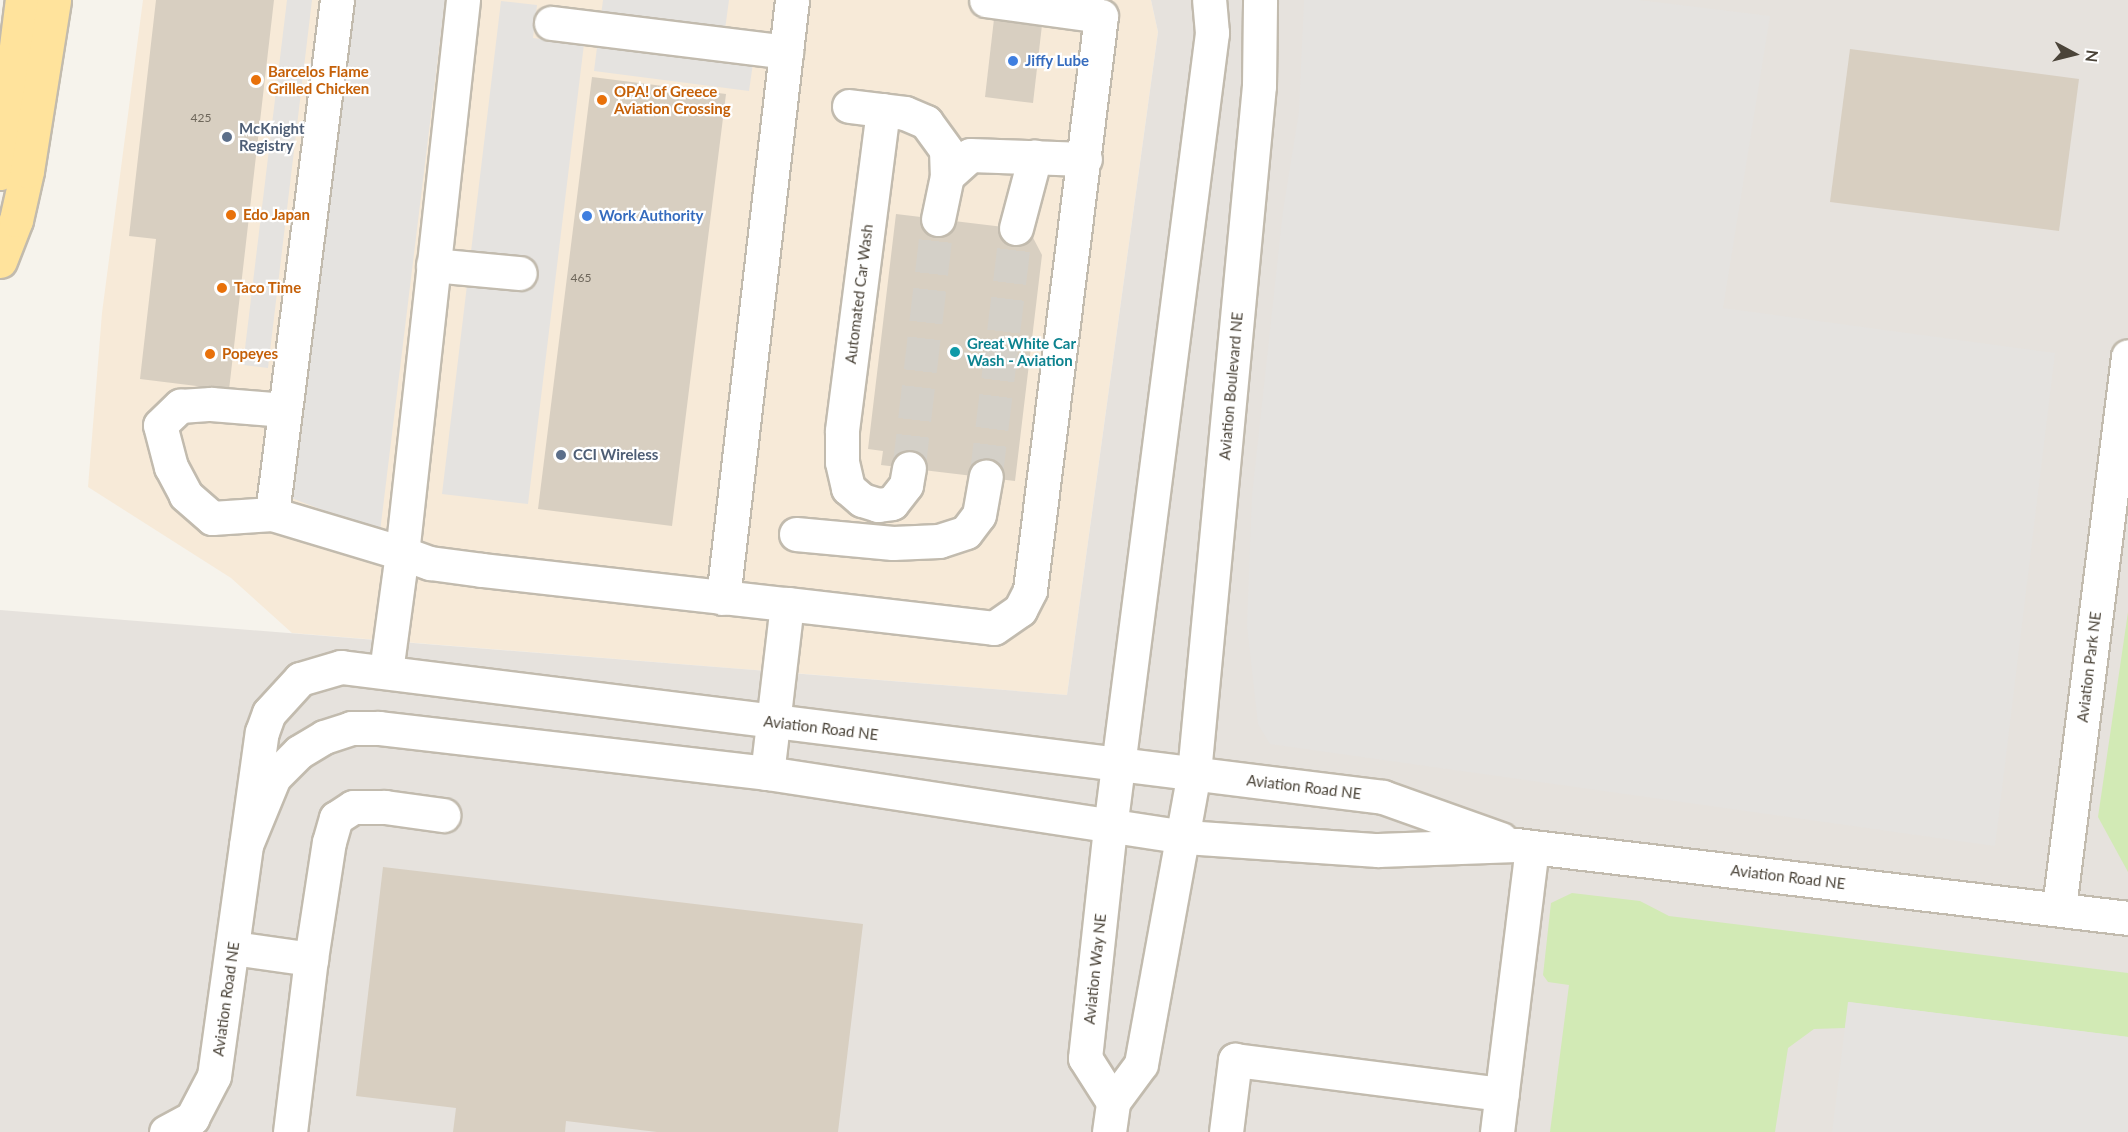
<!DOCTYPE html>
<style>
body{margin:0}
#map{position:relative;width:2128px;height:1132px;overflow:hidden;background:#f6f3ec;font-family:Lato,sans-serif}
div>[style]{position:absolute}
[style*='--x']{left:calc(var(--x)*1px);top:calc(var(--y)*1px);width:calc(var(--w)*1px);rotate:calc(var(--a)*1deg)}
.commercial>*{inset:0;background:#f7ead8}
.industrial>*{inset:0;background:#e6e2dd}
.green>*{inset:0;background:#d2eab5}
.parking>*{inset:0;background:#e5e3e0}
.building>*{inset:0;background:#d8cfc1}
.minor-tunnel>*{height:33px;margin-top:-16.5px;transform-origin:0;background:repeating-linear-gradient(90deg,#d4d0c8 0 33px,transparent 0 49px)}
.roads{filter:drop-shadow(2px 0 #c2bbae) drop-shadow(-2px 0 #c2bbae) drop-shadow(0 2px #c2bbae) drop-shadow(0 -2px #c2bbae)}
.minor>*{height:33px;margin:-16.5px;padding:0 16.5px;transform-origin:16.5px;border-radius:16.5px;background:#fff}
.major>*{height:33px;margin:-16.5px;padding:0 16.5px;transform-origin:16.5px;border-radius:16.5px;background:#ffe39c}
.dots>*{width:16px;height:16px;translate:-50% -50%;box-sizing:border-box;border:3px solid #fff;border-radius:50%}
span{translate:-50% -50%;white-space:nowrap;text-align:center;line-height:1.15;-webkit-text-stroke:4.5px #fff;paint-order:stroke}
.number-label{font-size:12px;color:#6e675b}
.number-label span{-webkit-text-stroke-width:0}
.shop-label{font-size:15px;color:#366cbe;font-weight:700}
.left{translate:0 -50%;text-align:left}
.food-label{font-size:15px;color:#c56008;font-weight:700}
.service-label{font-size:15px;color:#4e5e75;font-weight:700}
.street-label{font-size:15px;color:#4b4439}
.culture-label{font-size:15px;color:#0d838f;font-weight:700}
.north{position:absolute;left:2044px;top:24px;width:60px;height:60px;-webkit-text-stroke:4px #fff;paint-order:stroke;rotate:97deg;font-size:16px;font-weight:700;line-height:24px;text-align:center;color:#4b4439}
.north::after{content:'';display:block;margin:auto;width:21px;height:27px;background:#4b4439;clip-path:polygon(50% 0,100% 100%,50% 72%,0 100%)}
</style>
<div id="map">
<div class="commercial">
<div style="clip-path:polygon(143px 0,1151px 0,1158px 32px,1067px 695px,292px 633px,231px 578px,88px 487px,102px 313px)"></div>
</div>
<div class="industrial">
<div style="clip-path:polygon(1151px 0,2128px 0,2128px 1132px,0 1132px,0 610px,1067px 695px,1158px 32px)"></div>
</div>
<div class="green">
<div style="clip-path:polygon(2128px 612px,2128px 872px,2098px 817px)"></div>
<div style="clip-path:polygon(1572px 893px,1640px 901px,1669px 916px,2128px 973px,2128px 1037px,1849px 1002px,1845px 1028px,1814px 1029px,1788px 1048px,1775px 1132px,1550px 1132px,1569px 985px,1548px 982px,1543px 975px,1551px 903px)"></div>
</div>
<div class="parking">
<div style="clip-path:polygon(287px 0,312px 0,268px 368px,243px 365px)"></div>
<div style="clip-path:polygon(348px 0,445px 0,380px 532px,286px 496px)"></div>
<div style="clip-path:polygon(603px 0,729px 0,721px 59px,753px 63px,749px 91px,594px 71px)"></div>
<div style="clip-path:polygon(1304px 0,1639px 0,1770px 16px,1723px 308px,2055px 353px,1995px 846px,1270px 744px,1258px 724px,1247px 625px,1252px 496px,1283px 211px,1299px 112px)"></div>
<div style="clip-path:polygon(501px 1px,537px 5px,533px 38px,584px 44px,528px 504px,442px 494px)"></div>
<div style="clip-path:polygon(1848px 1002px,2128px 1037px,2128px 1132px,1832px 1132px)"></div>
</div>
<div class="building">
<div style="clip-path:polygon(156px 0,274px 0,229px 390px,140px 379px,156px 239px,129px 236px)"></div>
<div style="clip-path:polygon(994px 19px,1042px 25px,1033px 103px,985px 97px)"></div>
<div style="clip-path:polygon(1850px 49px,2079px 79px,2059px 231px,1830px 202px)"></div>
<div style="clip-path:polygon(592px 77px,726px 94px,672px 526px,538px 509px)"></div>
<div style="clip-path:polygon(896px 214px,1029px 230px,1042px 255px,1015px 481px,881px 465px,883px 451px,868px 449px)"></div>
<div style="clip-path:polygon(383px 867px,863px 924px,838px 1132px,657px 1132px,566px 1121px,565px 1132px,453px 1132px,456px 1108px,356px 1096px)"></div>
</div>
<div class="minor-tunnel">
<div style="--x:909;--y:468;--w:251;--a:-83.4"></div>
<div style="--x:986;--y:477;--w:251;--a:-83.1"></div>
</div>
<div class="roads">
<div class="minor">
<div style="--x:337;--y:0;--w:518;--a:97.21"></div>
<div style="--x:272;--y:514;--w:136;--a:16.7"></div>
<div style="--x:402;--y:553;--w:119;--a:97.7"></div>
<div style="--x:463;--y:0;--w:556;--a:96.29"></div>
<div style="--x:402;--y:553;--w:30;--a:20"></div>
<div style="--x:430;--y:563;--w:52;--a:7.7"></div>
<div style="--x:482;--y:570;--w:307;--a:6.4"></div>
<div style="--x:787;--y:604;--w:170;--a:96.7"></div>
<div style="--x:551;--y:23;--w:237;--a:7"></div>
<div style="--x:849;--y:106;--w:56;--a:7.1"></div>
<div style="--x:905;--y:113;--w:23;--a:23"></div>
<div style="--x:926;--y:122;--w:34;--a:54"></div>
<div style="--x:946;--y:150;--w:26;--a:88"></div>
<div style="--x:883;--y:110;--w:324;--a:97.3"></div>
<div style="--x:842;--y:431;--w:31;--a:90"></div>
<div style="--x:842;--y:462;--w:27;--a:77"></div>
<div style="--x:848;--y:488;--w:18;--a:41"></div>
<div style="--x:862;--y:500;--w:17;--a:17"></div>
<div style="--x:878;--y:505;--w:14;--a:-8"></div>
<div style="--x:892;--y:503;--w:23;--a:-52"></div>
<div style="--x:906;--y:485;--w:17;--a:-80"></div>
<div style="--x:938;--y:219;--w:44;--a:-78.2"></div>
<div style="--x:947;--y:176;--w:31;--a:-42"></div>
<div style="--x:970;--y:155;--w:115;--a:2"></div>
<div style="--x:1016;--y:228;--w:74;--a:-75.2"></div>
<div style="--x:433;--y:265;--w:87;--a:5.3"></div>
<div style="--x:272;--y:514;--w:60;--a:176.2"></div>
<div style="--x:212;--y:518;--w:35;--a:-139"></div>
<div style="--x:186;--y:495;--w:32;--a:-118"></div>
<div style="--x:171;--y:467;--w:43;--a:-104.7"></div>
<div style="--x:160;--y:425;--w:28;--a:-44"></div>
<div style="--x:180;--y:406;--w:31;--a:-4"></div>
<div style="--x:211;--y:404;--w:74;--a:4.6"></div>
<div style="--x:796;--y:534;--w:97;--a:5.3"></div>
<div style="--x:893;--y:543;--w:46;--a:-2.5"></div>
<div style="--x:939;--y:541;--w:28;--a:-18"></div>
<div style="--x:966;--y:532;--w:21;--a:-53"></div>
<div style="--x:979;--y:515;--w:39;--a:-80"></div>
<div style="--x:723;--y:598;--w:602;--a:-83.42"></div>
<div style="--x:787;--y:604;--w:208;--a:6.6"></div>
<div style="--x:994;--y:628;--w:32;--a:-35"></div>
<div style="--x:1020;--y:610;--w:22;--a:-63"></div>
<div style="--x:1030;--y:590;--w:578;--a:-82.95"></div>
<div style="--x:1101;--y:16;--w:116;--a:-172.1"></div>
<div style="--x:246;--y:845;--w:74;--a:-67.6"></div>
<div style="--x:274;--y:777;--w:35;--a:-45"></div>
<div style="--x:299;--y:752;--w:29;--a:-31"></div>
<div style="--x:324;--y:737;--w:28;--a:-18"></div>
<div style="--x:351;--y:728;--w:28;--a:0"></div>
<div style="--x:379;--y:728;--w:391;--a:6.6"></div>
<div style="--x:767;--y:773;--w:423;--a:8.7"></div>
<div style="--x:1185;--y:837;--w:193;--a:3.9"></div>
<div style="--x:1378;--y:850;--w:138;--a:-2.1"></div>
<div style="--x:1516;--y:845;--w:616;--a:6.8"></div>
<div style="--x:2059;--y:908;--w:556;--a:-82.87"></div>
<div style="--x:233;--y:948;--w:79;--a:8"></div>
<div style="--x:1113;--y:1102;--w:52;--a:-122.5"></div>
<div style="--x:1085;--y:1058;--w:231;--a:-83.8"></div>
<div style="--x:1110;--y:828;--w:802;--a:-82.69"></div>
<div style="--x:1212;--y:33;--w:33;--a:-95"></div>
<div style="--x:166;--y:1132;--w:30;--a:-28"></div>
<div style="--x:192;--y:1118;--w:47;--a:-62.4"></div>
<div style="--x:214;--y:1076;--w:347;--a:-82.1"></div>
<div style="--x:262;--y:732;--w:20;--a:-70"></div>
<div style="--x:269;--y:713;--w:46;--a:-47.6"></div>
<div style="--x:300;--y:679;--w:43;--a:-16.3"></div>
<div style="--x:341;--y:667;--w:1050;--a:7.11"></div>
<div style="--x:1383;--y:797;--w:125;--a:19.6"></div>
<div style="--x:290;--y:1132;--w:174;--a:-83.1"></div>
<div style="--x:311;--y:959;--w:118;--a:-81.3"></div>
<div style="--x:329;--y:842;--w:25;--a:-74"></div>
<div style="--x:336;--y:818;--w:20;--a:-33"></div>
<div style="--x:353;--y:807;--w:32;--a:0"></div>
<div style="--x:385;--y:807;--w:59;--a:7.9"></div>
<div style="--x:1109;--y:1132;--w:30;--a:-82"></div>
<div style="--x:1113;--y:1102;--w:47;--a:-53.6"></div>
<div style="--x:1141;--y:1064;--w:296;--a:-79.7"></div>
<div style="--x:1194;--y:773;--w:690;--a:-84.6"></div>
<div style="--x:1259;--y:86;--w:86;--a:-89.3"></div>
<div style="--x:1226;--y:1132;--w:73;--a:-82.9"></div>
<div style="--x:1235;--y:1060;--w:269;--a:7.3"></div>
<div style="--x:1497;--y:1132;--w:287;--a:-83"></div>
</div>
<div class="major">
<div style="--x:0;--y:173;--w:174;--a:-82.8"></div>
<div style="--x:0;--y:261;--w:44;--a:-68.7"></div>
<div style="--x:16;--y:220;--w:50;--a:-77.3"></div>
<div style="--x:27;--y:171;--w:173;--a:-81"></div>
</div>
</div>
<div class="dots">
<div style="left:1013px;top:61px;background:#3f7fe0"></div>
<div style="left:256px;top:80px;background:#e8710a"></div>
<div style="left:602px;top:100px;background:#e8710a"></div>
<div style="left:227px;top:137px;background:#5c6f8a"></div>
<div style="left:231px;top:215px;background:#e8710a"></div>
<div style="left:587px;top:216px;background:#3f7fe0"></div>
<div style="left:222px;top:288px;background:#e8710a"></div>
<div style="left:955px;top:352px;background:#0f9aa8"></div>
<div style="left:210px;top:354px;background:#e8710a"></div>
<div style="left:561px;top:455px;background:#5c6f8a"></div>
</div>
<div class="number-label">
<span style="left:201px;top:118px">425</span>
<span style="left:581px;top:278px">465</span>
</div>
<div class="shop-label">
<span class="left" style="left:1025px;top:61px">Jiffy Lube</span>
<span class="left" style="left:599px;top:216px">Work Authority</span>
</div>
<div class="food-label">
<span class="left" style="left:268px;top:80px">Barcelos Flame<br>Grilled Chicken</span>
<span class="left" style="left:614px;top:100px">OPA! of Greece<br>Aviation Crossing</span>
<span class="left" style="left:243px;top:215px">Edo Japan</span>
<span class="left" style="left:234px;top:288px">Taco Time</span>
<span class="left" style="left:222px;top:354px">Popeyes</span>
</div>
<div class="service-label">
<span class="left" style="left:239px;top:137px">McKnight<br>Registry</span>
<span class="left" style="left:573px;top:455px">CCI Wireless</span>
</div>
<div class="street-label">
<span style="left:859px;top:294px;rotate:-83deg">Automated Car Wash</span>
<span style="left:1231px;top:386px;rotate:-85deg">Aviation Boulevard NE</span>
<span style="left:2089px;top:667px;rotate:-83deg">Aviation Park NE</span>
<span style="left:821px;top:728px;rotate:7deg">Aviation Road NE</span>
<span style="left:1304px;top:787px;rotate:7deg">Aviation Road NE</span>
<span style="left:1788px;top:877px;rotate:7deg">Aviation Road NE</span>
<span style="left:1095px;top:969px;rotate:-84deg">Aviation Way NE</span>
<span style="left:226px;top:999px;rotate:-82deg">Aviation Road NE</span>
</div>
<div class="culture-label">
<span class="left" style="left:967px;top:352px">Great White Car<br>Wash - Aviation</span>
</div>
<div class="north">N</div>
</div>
